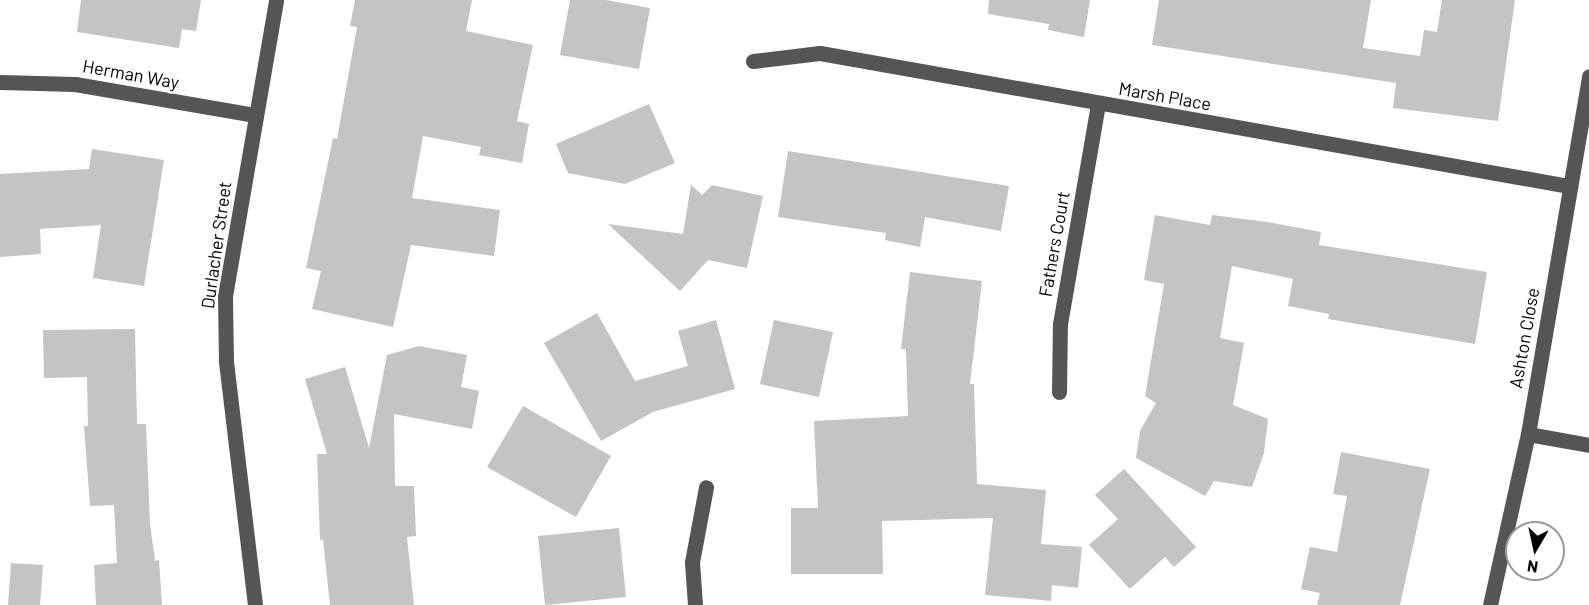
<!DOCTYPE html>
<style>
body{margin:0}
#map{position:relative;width:1589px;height:605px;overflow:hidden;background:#fff;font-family:Barlow,sans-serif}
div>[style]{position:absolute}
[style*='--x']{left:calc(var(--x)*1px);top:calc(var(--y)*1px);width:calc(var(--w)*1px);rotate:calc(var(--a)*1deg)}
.building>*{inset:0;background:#c4c4c4}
.minor>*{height:15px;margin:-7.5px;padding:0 7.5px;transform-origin:7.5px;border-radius:7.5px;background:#555}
span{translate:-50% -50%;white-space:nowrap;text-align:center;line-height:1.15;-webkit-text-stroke:4.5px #fff;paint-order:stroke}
.street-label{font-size:18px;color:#000}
.north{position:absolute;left:1505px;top:521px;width:60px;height:60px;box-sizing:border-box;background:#fff;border:2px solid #999;border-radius:50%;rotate:189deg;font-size:16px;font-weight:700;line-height:24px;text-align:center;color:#000}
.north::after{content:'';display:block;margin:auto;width:21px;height:27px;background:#000;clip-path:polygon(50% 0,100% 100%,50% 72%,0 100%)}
</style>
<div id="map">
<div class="building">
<div style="clip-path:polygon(81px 0,201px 0,196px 31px,182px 29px,179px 48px,77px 32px)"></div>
<div style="clip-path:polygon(355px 0,472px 0,466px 31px,533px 45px,517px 121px,529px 124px,522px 163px,479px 155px,481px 147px,423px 136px,412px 198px,500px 210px,494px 256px,411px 245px,393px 327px,312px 309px,321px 271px,306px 268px,333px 138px,337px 139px,357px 27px,350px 26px)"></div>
<div style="clip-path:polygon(570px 0,606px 0,650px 8px,639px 69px,560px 55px)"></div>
<div style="clip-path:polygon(989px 0,1090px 0,1084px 37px,1048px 30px,1049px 24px,988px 14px)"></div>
<div style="clip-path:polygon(1159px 0,1371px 0,1363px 48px,1420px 56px,1424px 30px,1437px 32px,1442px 0,1515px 0,1498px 121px,1393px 108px,1396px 83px,1152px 45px)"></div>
<div style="clip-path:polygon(649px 104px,675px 163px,625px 184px,568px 173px,556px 144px)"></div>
<div style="clip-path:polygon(92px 149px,164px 160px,144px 286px,93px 278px,101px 225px,40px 229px,41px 254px,0 257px,0 174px,89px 169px)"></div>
<div style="clip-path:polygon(788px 151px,1009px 186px,1001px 231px,925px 217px,920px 247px,885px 240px,886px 233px,778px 217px)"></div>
<div style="clip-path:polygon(691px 185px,702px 195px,712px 185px,763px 196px,747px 268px,708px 260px,680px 291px,608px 224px,683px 234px)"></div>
<div style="clip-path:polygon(1155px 215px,1210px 225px,1212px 215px,1267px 222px,1321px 232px,1319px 245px,1487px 272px,1475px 344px,1328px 319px,1329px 314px,1288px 306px,1293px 279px,1232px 266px,1220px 338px,1244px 343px,1233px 405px,1268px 419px,1264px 453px,1252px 487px,1214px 481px,1205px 496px,1136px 458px,1140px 431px,1156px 403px,1145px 396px,1164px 284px,1144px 280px)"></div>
<div style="clip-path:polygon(910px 272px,982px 281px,970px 384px,974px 384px,977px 484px,1046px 490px,1041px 544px,1082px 547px,1078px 588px,1052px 585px,1051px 601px,985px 595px,993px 518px,882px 521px,883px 574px,791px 574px,791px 508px,818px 508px,814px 421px,908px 416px,906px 349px,901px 349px)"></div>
<div style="clip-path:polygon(597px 313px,635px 381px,688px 366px,678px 331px,716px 320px,735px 389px,653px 412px,601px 441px,544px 343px)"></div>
<div style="clip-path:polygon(774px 320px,833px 332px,819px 397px,760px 384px)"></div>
<div style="clip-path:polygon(135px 329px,137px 424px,146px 424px,150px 524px,155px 561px,159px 560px,162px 605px,96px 605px,94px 565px,117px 563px,114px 505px,90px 506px,84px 426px,88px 426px,87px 377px,44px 378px,43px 330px)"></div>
<div style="clip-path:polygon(419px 346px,467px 355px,461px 387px,479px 391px,472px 429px,394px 414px,395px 486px,414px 486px,416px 536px,407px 537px,414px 605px,330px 605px,323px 540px,320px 540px,317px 454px,327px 454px,305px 379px,345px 367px,369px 448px,387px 355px)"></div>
<div style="clip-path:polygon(523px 406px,611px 456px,576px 517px,487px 467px)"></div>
<div style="clip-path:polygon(1341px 452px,1430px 469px,1400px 605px,1317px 605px,1320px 593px,1301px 589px,1310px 547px,1337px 552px,1347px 496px,1333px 494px)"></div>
<div style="clip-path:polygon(1124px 469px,1196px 547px,1174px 567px,1165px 557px,1130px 589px,1089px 545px,1118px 519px,1095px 495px)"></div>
<div style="clip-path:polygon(619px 528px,626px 597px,545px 605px,538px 536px)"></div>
<div style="clip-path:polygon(11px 563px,43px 565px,40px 605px,8px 605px)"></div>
</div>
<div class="minor">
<div style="--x:753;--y:61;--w:67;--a:-6.8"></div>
<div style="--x:820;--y:53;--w:761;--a:10.07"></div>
<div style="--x:0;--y:82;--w:75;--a:1.5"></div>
<div style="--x:75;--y:84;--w:183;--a:9.8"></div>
<div style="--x:1059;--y:392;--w:68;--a:-89.2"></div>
<div style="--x:1060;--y:324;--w:223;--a:-80.2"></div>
<div style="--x:1528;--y:434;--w:62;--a:10.2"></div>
<div style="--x:255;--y:605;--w:246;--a:-96.8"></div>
<div style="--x:226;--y:361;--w:65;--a:-90.9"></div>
<div style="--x:225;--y:296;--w:300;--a:-80.2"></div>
<div style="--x:695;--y:605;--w:43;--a:-94"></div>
<div style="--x:692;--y:562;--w:76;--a:-79.4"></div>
<div style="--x:1490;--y:605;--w:175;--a:-77.5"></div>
<div style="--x:1528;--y:434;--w:363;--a:-80.3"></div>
</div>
<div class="street-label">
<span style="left:131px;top:74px;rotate:10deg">Herman Way</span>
<span style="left:1165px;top:96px;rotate:10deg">Marsh Place</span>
<span style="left:1054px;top:244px;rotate:-80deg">Fathers Court</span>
<span style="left:216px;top:245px;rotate:-82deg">Durlacher Street</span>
<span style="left:1524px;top:338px;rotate:-80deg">Ashton Close</span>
</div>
<div class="north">N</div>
</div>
